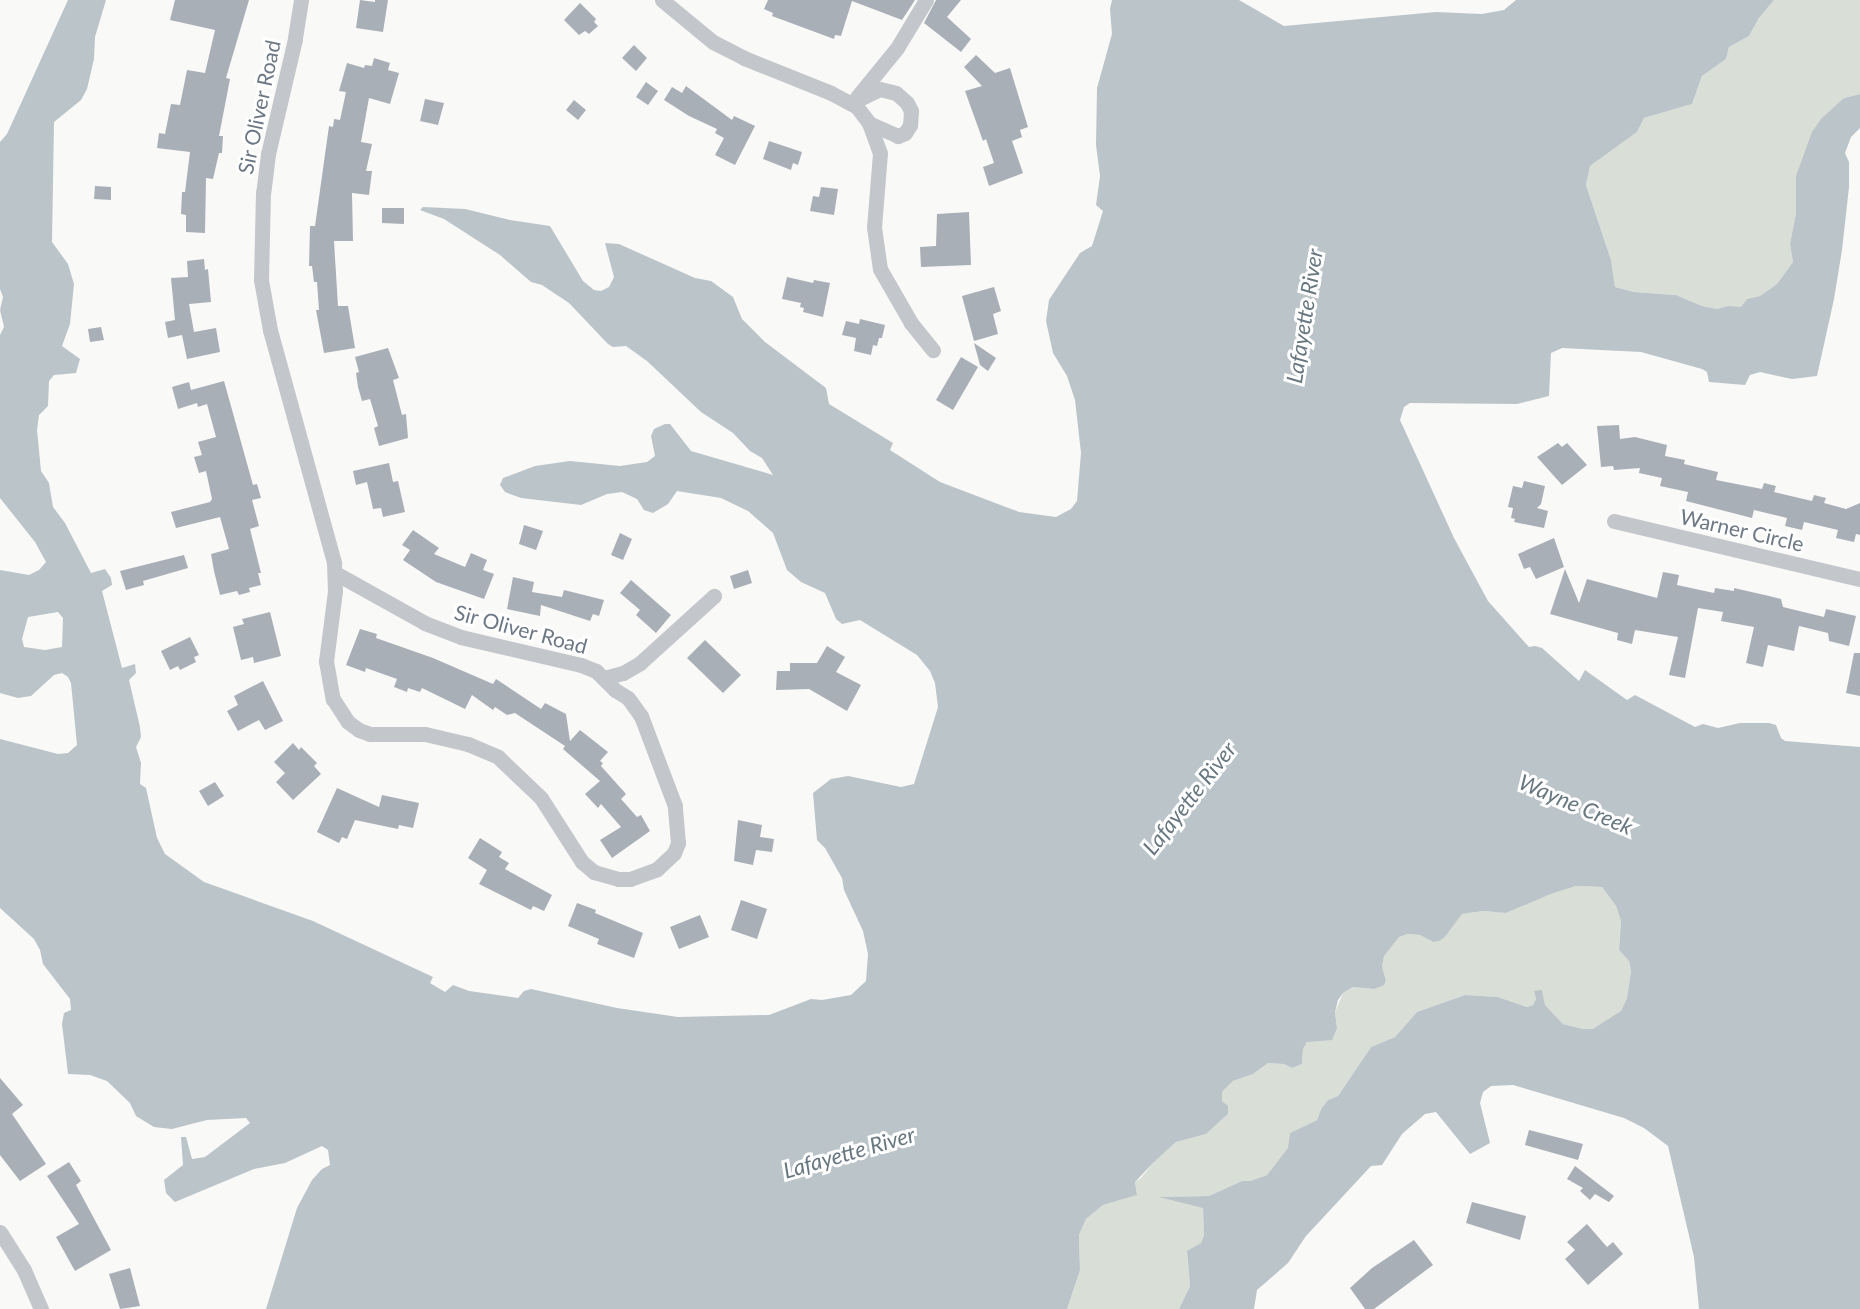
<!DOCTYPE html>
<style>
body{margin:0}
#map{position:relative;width:1860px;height:1309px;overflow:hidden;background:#f9f9f8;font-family:Lato,sans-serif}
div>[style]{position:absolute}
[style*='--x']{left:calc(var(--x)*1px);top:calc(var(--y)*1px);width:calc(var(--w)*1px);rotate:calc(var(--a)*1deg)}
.green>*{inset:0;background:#d9ded7}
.water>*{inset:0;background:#bbc4c9}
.building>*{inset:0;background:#a9afb6}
.minor>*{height:15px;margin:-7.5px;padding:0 7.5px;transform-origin:7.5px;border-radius:7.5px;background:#c3c6ca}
span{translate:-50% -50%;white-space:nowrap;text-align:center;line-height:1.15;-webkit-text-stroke:6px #fff;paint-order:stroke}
.street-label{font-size:21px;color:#6c7885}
.water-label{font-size:22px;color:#677780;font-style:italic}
</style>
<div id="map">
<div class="green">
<div style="clip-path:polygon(1774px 0,1860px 0,1860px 94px,1844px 98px,1796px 176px,1796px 213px,1790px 244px,1793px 262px,1777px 284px,1760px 296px,1747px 299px,1741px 308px,1728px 306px,1717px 309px,1702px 306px,1676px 295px,1634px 292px,1615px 287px,1611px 260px,1586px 185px,1590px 166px,1637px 132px,1644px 118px,1692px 104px,1702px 76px,1726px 59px,1729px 47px,1749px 36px,1759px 18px)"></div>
<div style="clip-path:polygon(1576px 886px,1602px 887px,1616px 906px,1621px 921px,1619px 950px,1629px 961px,1631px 971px,1627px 998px,1621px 1011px,1613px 1018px,1593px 1029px,1583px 1029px,1563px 1024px,1545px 1005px,1542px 991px,1534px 991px,1536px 999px,1533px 1005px,1527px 1007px,1498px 997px,1465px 995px,1417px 1012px,1395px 1037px,1371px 1047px,1338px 1096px,1328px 1100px,1321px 1109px,1317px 1120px,1290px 1133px,1289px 1148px,1267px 1175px,1250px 1181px,1242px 1181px,1209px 1196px,1162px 1197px,1203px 1207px,1204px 1235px,1201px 1243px,1187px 1252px,1190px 1286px,1179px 1309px,1067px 1309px,1080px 1270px,1079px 1235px,1086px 1219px,1103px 1205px,1137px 1195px,1135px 1182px,1141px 1178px,1153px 1163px,1176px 1142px,1206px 1134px,1228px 1114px,1228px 1107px,1222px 1101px,1222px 1092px,1233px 1081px,1253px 1074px,1268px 1063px,1284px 1064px,1292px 1068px,1302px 1064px,1303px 1049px,1307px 1042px,1337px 1028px,1335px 1012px,1343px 993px,1353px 987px,1374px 989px,1386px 980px,1382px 967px,1384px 955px,1399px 937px,1408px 934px,1420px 935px,1433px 942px,1445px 937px,1462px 914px,1483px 911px,1506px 913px,1551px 894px)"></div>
</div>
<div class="water">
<div style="clip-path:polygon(evenodd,68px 0,106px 0,95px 37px,94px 59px,87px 89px,81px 100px,54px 122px,52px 242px,68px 264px,74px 284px,70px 324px,62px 346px,80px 359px,76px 373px,54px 375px,49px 381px,48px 406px,39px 415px,37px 430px,41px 471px,49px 483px,53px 507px,65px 523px,91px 573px,105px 569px,111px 578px,112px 585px,102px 591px,122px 668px,135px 664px,136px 673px,129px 680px,140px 727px,141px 737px,136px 747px,141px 763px,140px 784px,146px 788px,157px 838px,165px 854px,204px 882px,313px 921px,433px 977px,430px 983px,445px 992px,453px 985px,469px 991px,518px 998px,524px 991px,531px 989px,617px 1008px,678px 1017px,769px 1015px,811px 999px,822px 1000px,851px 995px,866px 981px,868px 954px,863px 931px,844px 890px,842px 878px,825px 848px,817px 840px,813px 793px,831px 779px,848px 776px,901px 787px,914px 784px,938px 707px,935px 683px,930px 671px,917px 655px,860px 620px,842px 624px,836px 619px,825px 593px,801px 582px,787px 570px,773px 533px,748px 511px,721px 498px,677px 491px,668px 504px,653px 513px,644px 510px,637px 499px,622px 492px,607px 494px,581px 505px,521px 498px,505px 492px,500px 485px,503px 478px,535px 466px,570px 461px,620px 466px,647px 462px,655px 456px,651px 436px,654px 429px,665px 424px,670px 424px,691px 451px,773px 475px,762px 458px,750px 451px,733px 433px,701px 412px,647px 361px,626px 346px,613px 347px,608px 344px,569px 303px,542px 285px,531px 282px,500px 255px,444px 219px,420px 210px,423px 207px,465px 209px,510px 220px,550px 226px,583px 281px,594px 290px,601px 291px,609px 287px,614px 277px,605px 243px,619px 244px,695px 278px,711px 281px,733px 297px,742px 319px,765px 342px,826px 388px,829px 404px,893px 443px,890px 450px,940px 482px,1019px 512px,1056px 517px,1071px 509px,1077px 501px,1081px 453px,1075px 400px,1067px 376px,1053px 353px,1046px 321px,1049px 300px,1080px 253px,1092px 246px,1103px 211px,1096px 205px,1100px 176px,1096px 145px,1097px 88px,1112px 34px,1110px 9px,1112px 0,1239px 0,1284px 26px,1436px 12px,1482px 14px,1504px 10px,1516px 0,1774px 0,1759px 18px,1749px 36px,1729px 47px,1726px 59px,1702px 76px,1692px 104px,1644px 118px,1637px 132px,1590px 166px,1586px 185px,1611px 260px,1615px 287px,1634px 292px,1676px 295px,1702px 306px,1717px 309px,1728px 306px,1741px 307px,1747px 299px,1760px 296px,1777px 284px,1793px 262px,1790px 244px,1796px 213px,1796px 176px,1812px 132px,1821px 119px,1844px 98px,1860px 94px,1860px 128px,1851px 137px,1845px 153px,1849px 162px,1849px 187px,1842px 250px,1834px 299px,1817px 376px,1792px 379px,1760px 372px,1750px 375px,1745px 385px,1709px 382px,1707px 372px,1702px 369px,1641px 352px,1562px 348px,1551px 353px,1549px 396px,1517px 404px,1410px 403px,1404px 407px,1400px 420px,1454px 538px,1488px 601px,1529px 647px,1535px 646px,1542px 648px,1579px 681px,1585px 670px,1627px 700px,1635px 695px,1695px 727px,1703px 724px,1718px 728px,1740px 723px,1769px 723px,1776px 725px,1781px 738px,1785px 741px,1860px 747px,1860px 1309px,1699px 1309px,1694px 1257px,1668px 1146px,1644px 1128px,1624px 1118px,1513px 1085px,1491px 1086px,1483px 1092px,1480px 1103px,1490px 1143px,1470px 1154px,1436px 1112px,1425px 1114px,1402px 1134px,1382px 1165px,1371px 1166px,1306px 1236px,1288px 1263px,1257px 1290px,1254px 1309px,1179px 1309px,1190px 1286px,1187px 1251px,1201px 1243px,1204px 1235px,1203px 1208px,1159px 1197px,1209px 1196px,1242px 1181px,1250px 1181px,1267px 1175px,1288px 1148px,1290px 1133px,1317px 1120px,1321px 1109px,1328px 1100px,1338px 1096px,1371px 1047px,1395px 1037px,1417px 1012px,1465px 995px,1498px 997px,1527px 1007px,1533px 1005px,1536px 999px,1534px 991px,1542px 990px,1545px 1005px,1563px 1024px,1583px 1029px,1593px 1029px,1621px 1011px,1627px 998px,1631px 971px,1629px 961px,1619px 950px,1621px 921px,1616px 906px,1602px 887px,1576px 886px,1551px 894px,1506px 913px,1483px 911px,1462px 914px,1445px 937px,1439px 941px,1433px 942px,1420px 935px,1408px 934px,1399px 937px,1384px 956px,1382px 967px,1386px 980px,1384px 985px,1374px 989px,1353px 987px,1343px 993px,1338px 1000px,1335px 1012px,1337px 1028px,1332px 1040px,1307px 1042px,1303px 1049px,1302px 1064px,1292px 1068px,1284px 1064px,1268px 1063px,1253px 1074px,1233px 1081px,1222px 1092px,1222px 1101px,1228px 1106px,1228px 1114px,1206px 1134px,1176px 1142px,1153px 1163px,1135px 1182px,1137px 1195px,1103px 1205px,1086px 1219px,1079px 1235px,1080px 1270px,1067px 1309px,266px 1309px,297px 1208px,312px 1180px,322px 1169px,330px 1165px,328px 1150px,322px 1146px,285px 1163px,254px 1169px,175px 1202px,166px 1193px,164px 1180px,183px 1165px,181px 1137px,186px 1137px,192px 1159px,205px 1157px,250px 1123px,246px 1118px,207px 1120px,172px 1129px,154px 1127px,136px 1116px,130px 1103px,107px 1081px,90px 1075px,68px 1074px,62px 1024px,64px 1013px,71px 1010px,70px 999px,43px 964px,40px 950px,34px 939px,0 908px,0 739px,58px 754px,68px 753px,77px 745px,71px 683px,68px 677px,62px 673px,54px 675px,31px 696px,18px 698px,0 693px,0 570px,29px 575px,39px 570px,46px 562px,35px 542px,0 498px,0 335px,4px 327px,0 310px,3px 297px,0 289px,0 142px,7px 134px,68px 0,58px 612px,63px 618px,62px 647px,45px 650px,24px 647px,22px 639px,28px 617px,58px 612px)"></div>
</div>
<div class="building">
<div style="clip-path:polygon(175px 0,249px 0,226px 78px,230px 79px,219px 136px,223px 136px,222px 153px,219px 153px,213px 179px,206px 178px,205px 233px,186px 232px,186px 215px,181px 214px,182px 192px,185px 192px,190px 152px,157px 148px,159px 133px,165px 134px,171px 104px,180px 105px,187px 70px,205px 73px,215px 30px,170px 20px)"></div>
<div style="clip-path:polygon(360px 0,375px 2px,375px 0,388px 0,383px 32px,356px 28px)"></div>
<div style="clip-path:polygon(768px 0,915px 0,902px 20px,852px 1px,841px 36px,835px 35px,834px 39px,772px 16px,773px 13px,764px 9px)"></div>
<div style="clip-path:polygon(936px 0,961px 0,947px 17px,971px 39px,961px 52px,924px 23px)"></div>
<div style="clip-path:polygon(580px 3px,596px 19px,594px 22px,598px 26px,589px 34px,585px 31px,579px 35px,564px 20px)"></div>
<div style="clip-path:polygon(634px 45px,647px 58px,636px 71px,622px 58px)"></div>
<div style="clip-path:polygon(976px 55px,995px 73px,1010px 68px,1028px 127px,1020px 130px,1022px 137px,1012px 141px,1023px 173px,989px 186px,983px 167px,994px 163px,986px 139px,983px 141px,965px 91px,982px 86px,964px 67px)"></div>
<div style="clip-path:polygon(374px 58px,390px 63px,388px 70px,399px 73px,390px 104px,369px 98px,361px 142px,372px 144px,366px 171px,372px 171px,369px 195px,352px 193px,353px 241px,334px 241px,338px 306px,348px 306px,355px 348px,324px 353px,316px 310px,319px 310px,317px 282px,314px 282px,312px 266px,309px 266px,310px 226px,315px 226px,329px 126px,333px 127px,334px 119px,340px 120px,346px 92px,339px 91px,347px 63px,364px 68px,365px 65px,372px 66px)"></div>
<div style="clip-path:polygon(646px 82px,658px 91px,648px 105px,636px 97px)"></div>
<div style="clip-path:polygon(686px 86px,732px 120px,734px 116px,755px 126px,735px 165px,715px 155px,724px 138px,715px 133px,717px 129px,689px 116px,664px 100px,672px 87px,682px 93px)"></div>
<div style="clip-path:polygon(425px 99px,444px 103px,438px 125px,420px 121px)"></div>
<div style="clip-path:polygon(574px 100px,586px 110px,578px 120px,566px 110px)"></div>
<div style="clip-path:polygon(769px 141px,802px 152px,798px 165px,793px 163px,791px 170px,763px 159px)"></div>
<div style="clip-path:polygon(95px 186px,111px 187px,111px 200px,94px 199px)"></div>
<div style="clip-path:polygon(821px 187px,838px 189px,834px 215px,810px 211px,813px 196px,819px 197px)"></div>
<div style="clip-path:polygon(382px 208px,404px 208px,404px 224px,382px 223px)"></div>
<div style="clip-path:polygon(969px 212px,971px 265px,921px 267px,920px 247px,936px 246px,937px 214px)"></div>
<div style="clip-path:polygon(204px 259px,205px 270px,208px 269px,211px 302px,189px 304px,194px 332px,216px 328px,220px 352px,187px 359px,182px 335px,168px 338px,165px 322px,175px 320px,171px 278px,188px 277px,187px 261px)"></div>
<div style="clip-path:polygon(787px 277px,813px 283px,814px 280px,830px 283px,823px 317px,803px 312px,804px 308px,800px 307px,801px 303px,782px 299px)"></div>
<div style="clip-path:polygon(994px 287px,1001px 311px,993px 314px,998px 334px,974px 341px,962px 296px)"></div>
<div style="clip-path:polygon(860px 319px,885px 325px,882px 338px,879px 338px,877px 346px,873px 345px,871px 355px,854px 351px,856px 338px,842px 335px,846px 321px,859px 324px)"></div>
<div style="clip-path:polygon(101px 327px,104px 340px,90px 342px,88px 329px)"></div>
<div style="clip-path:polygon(974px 343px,996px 358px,988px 371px,980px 365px)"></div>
<div style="clip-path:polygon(388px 348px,399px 378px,393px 380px,402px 415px,406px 414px,408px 438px,379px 446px,374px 428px,378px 426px,370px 399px,362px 401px,358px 387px,356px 373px,359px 372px,355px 357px)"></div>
<div style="clip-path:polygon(961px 357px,978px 367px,953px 410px,936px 400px)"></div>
<div style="clip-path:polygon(224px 381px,253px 485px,257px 484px,261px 498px,252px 500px,259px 526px,250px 529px,261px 573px,258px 573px,261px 585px,249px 588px,250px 592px,239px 595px,237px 591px,220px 595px,214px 571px,211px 554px,229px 549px,220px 517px,176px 528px,171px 512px,210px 502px,212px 499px,206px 471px,199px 473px,194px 457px,202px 455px,198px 442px,216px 437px,207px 404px,198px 407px,197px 403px,178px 409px,172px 387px,189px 382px,191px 390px)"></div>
<div style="clip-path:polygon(1619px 425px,1620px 439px,1635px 437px,1667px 445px,1665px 456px,1685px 460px,1684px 464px,1718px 472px,1716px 480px,1762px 489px,1764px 483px,1776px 486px,1774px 492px,1812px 501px,1814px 495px,1826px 498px,1824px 503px,1846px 509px,1860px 503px,1860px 535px,1856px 534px,1854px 542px,1836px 538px,1838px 530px,1804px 522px,1802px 530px,1785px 526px,1787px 518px,1754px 510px,1752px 518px,1686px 501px,1688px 492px,1660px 486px,1662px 478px,1639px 473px,1640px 468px,1614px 470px,1613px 466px,1601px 467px,1597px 426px)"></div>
<div style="clip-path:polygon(1558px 443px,1562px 447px,1567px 443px,1587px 465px,1562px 485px,1537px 457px)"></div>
<div style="clip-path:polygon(389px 463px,393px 482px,398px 481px,405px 512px,383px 517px,381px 508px,373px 509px,367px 482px,356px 485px,353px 471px)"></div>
<div style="clip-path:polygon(1524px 481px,1545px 486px,1541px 504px,1537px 508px,1548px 511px,1544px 528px,1514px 522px,1515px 519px,1511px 518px,1513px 508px,1508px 507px,1513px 486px,1522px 488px)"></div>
<div style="clip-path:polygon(524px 525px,543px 531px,536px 550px,519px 544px)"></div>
<div style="clip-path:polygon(413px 530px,439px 548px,434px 554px,465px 567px,471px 553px,487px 560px,483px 570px,494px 574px,484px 599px,436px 582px,403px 560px,410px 550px,402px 545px)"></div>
<div style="clip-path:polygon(620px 533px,632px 539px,623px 560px,611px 555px)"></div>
<div style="clip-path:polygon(1554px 538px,1564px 567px,1536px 579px,1530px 567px,1524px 569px,1518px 554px)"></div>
<div style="clip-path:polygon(184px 555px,188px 568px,143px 581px,144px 585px,126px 590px,120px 571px)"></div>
<div style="clip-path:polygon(1565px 569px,1579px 603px,1587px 579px,1657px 598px,1663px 572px,1679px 575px,1677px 585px,1714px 593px,1715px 588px,1734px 591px,1734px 588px,1769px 596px,1781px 599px,1783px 607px,1824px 617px,1826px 609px,1856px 616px,1849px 646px,1829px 641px,1828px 633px,1799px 626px,1794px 651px,1768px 645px,1763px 667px,1746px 663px,1754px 627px,1721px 621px,1723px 612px,1698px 608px,1685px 678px,1669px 675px,1678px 637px,1635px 630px,1632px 644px,1617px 640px,1618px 633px,1550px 614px)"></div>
<div style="clip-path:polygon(748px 570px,752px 583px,734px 589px,730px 576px)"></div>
<div style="clip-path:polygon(513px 577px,534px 582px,532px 592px,562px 597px,564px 590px,604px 600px,599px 616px,593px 614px,590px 621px,541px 605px,540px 616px,507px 609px)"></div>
<div style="clip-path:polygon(631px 580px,671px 615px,656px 633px,636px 615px,640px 610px,620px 593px)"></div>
<div style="clip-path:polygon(270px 612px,281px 656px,254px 663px,253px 657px,241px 660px,233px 627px,244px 624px,242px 619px)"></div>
<div style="clip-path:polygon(360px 629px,377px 634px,376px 638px,433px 658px,493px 684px,496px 679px,541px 709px,545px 703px,566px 714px,570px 741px,580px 730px,608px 752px,600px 761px,603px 763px,601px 766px,626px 794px,621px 799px,637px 817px,641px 815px,650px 831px,612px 858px,600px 840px,621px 827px,601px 804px,598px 808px,585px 794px,600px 781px,563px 749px,565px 746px,515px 713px,507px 715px,495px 707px,493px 710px,472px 695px,465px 709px,422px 688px,420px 692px,408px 688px,407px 692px,394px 687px,397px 679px,366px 668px,365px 672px,346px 665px)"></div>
<div style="clip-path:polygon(190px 637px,199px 655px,194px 657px,196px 662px,180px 670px,178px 666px,170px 670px,161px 651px)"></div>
<div style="clip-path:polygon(705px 640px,741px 675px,723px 693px,687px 658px)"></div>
<div style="clip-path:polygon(827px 646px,845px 657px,836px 672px,861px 685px,847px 711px,809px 689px,776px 690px,777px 671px,790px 671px,790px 663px,817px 663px)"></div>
<div style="clip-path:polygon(1854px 653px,1860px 653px,1860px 696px,1846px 693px)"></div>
<div style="clip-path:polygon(263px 681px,283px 721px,265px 730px,259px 720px,238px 731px,227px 711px,238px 705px,234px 696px)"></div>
<div style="clip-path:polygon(293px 743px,299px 750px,301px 747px,317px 763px,314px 766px,321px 774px,293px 800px,276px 782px,285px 773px,274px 762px)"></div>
<div style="clip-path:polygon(215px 782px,224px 796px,208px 806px,199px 791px)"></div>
<div style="clip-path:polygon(337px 788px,379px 807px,382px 795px,419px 803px,413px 828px,399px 825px,398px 829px,355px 820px,347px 839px,342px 837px,339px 843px,317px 832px)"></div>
<div style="clip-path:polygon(738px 820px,762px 825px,760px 837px,774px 839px,772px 852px,756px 850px,753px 865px,734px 861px)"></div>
<div style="clip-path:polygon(480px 838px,502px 852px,499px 857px,509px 863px,505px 869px,552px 895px,544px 911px,533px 906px,531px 910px,479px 884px,487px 870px,468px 858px)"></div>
<div style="clip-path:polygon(741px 900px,767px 909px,757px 939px,731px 930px)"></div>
<div style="clip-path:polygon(577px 903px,596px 910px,595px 913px,643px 933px,634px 958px,597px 944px,599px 939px,568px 926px)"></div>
<div style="clip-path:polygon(700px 915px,709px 937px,679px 949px,670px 927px)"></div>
<div style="clip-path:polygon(0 1078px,23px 1105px,12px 1114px,46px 1164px,20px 1181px,0 1155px)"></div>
<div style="clip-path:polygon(1529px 1130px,1583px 1144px,1578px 1160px,1525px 1145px)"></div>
<div style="clip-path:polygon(69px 1162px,81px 1181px,76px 1185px,111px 1250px,75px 1271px,56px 1237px,79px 1224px,47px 1176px)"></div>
<div style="clip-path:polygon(1575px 1166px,1614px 1196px,1609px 1202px,1595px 1194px,1590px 1200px,1580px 1191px,1583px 1188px,1567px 1179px)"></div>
<div style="clip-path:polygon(1472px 1202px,1526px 1216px,1520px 1240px,1466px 1223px)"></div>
<div style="clip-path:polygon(1587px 1224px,1607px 1247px,1613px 1242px,1623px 1254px,1588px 1285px,1565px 1259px,1575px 1250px,1567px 1242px)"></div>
<div style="clip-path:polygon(1414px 1240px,1433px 1265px,1374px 1309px,1365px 1309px,1350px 1288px,1372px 1268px)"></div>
<div style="clip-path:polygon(130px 1268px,140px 1306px,120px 1309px,109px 1274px)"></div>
</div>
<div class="minor">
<div style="--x:301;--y:0;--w:39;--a:99"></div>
<div style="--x:295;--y:39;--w:118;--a:103.2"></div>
<div style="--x:268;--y:154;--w:38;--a:97"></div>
<div style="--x:263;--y:192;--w:88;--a:91.3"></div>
<div style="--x:261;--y:280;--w:51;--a:79.8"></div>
<div style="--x:270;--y:330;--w:242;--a:74.6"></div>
<div style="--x:334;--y:563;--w:28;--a:88"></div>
<div style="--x:335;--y:591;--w:71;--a:97.3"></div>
<div style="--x:326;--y:661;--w:39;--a:80"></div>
<div style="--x:333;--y:699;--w:27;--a:57"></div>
<div style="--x:348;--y:722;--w:14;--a:36"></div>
<div style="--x:359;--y:730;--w:12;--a:20"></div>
<div style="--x:370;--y:734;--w:55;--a:0"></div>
<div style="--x:425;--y:734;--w:44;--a:13.1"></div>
<div style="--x:468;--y:744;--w:33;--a:23"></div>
<div style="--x:498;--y:757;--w:59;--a:43.6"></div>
<div style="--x:541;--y:798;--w:76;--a:57.4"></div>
<div style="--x:582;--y:862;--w:16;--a:40"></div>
<div style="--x:594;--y:872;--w:25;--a:16"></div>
<div style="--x:618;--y:879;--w:12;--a:0"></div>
<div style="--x:630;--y:879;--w:29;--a:-20"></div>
<div style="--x:657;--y:869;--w:23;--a:-43"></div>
<div style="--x:674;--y:853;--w:11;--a:-68"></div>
<div style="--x:678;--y:843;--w:37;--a:-95"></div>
<div style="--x:675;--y:806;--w:96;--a:-110.7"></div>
<div style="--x:641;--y:716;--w:22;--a:-126"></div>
<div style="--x:628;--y:698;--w:15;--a:-148"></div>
<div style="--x:615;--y:690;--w:27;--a:-135"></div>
<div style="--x:596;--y:671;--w:16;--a:-158"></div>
<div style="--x:581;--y:665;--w:123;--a:-166.9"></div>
<div style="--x:461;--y:637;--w:39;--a:-159"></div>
<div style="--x:425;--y:623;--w:103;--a:-150.9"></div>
<div style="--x:662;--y:0;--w:66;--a:39.5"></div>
<div style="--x:713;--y:42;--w:35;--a:27"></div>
<div style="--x:744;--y:58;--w:94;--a:21.9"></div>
<div style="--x:831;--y:93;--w:30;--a:28"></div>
<div style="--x:857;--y:107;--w:20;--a:53"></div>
<div style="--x:869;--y:123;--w:32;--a:70"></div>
<div style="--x:880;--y:153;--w:74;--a:94.6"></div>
<div style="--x:874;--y:227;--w:42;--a:81.9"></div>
<div style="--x:880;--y:269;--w:62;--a:60.1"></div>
<div style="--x:911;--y:323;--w:35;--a:51"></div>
<div style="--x:857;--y:97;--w:63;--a:-50.8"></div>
<div style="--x:897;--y:48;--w:56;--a:-58.9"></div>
<div style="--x:851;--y:103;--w:32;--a:-26"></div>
<div style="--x:880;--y:89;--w:16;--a:14"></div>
<div style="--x:896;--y:93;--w:15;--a:42"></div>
<div style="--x:907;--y:103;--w:9;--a:63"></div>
<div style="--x:911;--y:111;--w:14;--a:94"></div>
<div style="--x:910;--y:125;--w:9;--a:122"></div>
<div style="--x:905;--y:133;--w:8;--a:157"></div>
<div style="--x:898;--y:136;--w:32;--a:-156"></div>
<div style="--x:1614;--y:521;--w:253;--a:13.3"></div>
<div style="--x:604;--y:678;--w:20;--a:-15"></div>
<div style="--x:623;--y:673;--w:20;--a:-30"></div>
<div style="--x:640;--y:663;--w:100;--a:-42.2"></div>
<div style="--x:0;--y:1232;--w:45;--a:57.7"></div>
<div style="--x:24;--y:1270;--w:43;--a:66.4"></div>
</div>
<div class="street-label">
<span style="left:259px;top:107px;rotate:-78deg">Sir Oliver Road</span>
<span style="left:1742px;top:530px;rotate:13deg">Warner Circle</span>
<span style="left:521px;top:629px;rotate:15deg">Sir Oliver Road</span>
</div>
<div class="water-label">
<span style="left:1304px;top:316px;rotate:-81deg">Lafayette River</span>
<span style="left:1189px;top:798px;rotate:-52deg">Lafayette River</span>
<span style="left:1576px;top:804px;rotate:23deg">Wayne Creek</span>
<span style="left:849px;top:1152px;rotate:-16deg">Lafayette River</span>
</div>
</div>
